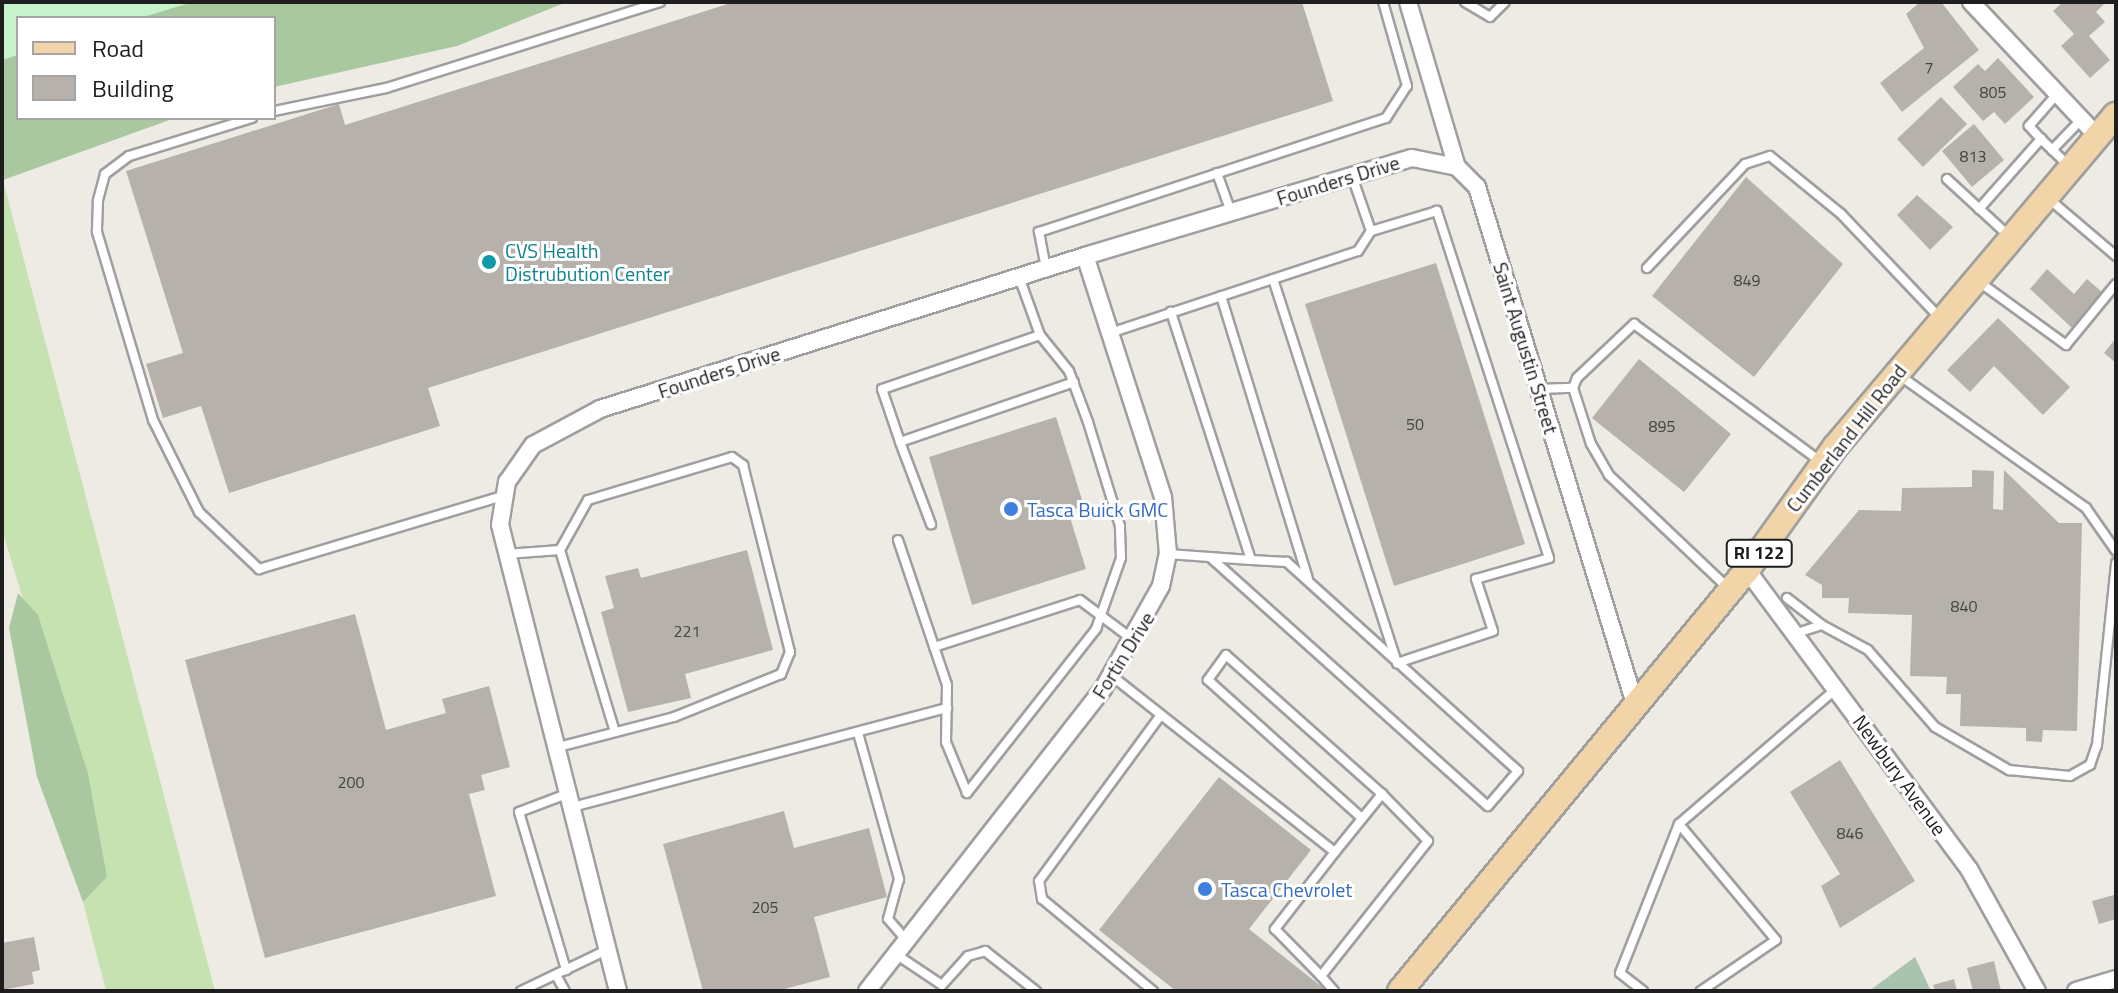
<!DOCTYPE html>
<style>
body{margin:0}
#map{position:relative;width:2118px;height:993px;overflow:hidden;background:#eeebe5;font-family:"Titillium Web",sans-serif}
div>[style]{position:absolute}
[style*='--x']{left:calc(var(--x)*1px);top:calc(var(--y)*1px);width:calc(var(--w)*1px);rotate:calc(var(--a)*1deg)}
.grass>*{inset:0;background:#c7e2b1}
.forest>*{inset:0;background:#a9c89f}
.cemetery>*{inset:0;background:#a9c4ae}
.park>*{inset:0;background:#c7f3cc}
.building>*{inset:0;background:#b7b1ab}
.roads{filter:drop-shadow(2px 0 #9f9f9f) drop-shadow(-2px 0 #9f9f9f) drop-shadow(0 2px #9f9f9f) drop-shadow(0 -2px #9f9f9f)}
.lane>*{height:8px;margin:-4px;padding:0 4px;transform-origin:4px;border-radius:4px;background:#fff}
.street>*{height:16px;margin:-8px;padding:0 8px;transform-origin:8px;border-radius:8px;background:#fff}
.primary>*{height:24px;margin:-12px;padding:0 12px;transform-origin:12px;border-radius:12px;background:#f1d4a7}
.dots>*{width:22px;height:22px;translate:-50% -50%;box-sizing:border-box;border:4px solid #fff;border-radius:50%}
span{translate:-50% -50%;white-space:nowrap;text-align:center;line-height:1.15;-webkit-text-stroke:6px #fff;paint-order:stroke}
.number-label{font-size:16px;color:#444341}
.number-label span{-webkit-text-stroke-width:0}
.shield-label span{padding:2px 6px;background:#fff;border:2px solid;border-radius:6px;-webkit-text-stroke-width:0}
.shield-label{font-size:18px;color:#1e1e1e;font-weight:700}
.street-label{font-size:20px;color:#1e1e1e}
.culture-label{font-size:20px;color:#0d838f}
.left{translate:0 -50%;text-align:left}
.shop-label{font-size:20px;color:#366cbe}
.frame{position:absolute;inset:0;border:4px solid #1e1e1e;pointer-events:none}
.legend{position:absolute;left:16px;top:16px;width:260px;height:104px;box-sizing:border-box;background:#fff;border:2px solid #a5a5a5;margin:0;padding:10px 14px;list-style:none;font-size:24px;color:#1e1e1e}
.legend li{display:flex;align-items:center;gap:16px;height:40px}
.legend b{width:40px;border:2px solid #a5a5a5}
</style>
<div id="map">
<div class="grass">
<div style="clip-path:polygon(2px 176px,215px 991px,106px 991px,83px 902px,107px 877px,2px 530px)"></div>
</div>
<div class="forest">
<div style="clip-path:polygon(2px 2px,567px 2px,457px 46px,274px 87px,274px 18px,18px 18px,18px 118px,175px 118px,3px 180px)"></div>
<div style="clip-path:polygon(18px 593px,38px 615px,88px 774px,107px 877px,83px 902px,37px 777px,9px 628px)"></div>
</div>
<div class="cemetery">
<div style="clip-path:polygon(1915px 957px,1931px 991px,1869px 991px)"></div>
</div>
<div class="park">
<div style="clip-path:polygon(2px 2px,193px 2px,140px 18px,18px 18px,18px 55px,2px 60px)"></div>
</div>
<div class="building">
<div style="clip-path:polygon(734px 2px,1302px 2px,1333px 101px,428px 388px,440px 426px,229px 493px,201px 406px,163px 418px,146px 364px,183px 353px,126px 171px,339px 104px,345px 125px)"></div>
<div style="clip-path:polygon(1920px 2px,1941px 2px,1979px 50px,1902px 112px,1880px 83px,1924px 48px,1906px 14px)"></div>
<div style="clip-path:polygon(2063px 2px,2106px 2px,2096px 12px,2105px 22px,2089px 36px,2110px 60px,2090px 78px,2061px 46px,2074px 34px,2053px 11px)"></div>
<div style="clip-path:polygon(1998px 58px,2034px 97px,2005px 124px,1994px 112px,1983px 121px,1953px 87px,1978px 64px,1985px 71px)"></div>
<div style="clip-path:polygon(1941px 97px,1967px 124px,1923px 167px,1897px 139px)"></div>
<div style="clip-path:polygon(1974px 124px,2004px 160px,1972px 187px,1942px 151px)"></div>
<div style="clip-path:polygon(1746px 177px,1843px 264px,1754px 377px,1652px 296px)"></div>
<div style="clip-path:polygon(1917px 195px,1953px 227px,1930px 250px,1897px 215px)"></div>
<div style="clip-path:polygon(1436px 263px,1525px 544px,1394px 586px,1305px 304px)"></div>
<div style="clip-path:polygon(2047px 269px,2074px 294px,2087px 279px,2103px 293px,2072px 328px,2030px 289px)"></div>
<div style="clip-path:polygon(1998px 318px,2070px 387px,2043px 415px,1994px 366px,1970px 392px,1947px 370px)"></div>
<div style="clip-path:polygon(2116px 338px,2116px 363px,2104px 353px)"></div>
<div style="clip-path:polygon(1639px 359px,1731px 434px,1684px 492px,1592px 418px)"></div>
<div style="clip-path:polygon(1056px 417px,1084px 506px,1068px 511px,1086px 569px,972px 605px,929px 457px)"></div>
<div style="clip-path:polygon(1972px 470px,1994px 471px,1993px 509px,2003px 510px,2004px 470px,2059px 523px,2082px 523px,2077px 731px,2043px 730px,2042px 742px,2026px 741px,2026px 728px,1960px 726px,1961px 694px,1946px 694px,1947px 677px,1910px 676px,1912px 615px,1848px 613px,1849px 598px,1822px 598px,1822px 585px,1805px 575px,1859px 510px,1901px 511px,1902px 488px,1972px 487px)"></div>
<div style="clip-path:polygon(747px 550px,773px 650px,685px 674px,691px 698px,628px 712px,601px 612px,614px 608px,605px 576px,638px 568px,641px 578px)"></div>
<div style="clip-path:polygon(355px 614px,386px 730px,446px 713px,442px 699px,489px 686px,510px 767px,481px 775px,485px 790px,469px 794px,496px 896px,265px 958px,185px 660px)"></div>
<div style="clip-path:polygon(1840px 760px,1915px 881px,1840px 928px,1821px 886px,1840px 874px,1790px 792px)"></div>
<div style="clip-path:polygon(1219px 777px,1311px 850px,1249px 929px,1327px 991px,1176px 991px,1099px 930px)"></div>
<div style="clip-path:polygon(784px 811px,794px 848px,869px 828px,887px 897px,814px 917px,830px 977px,777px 991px,703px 991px,663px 844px)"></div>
<div style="clip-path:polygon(2114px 895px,2116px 919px,2099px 924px,2092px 901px)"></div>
<div style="clip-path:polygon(34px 937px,40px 970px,32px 972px,34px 984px,2px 990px,2px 943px)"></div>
<div style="clip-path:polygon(1994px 961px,2001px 991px,1973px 991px,1967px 968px)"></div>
<div style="clip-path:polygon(1954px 979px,1957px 991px,1935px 991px,1933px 985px)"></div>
</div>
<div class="roads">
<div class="lane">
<div style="--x:1465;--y:2;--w:29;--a:31"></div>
<div style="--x:1490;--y:17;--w:21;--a:-45"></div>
<div style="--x:274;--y:111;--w:114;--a:-11.6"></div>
<div style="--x:386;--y:88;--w:287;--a:-17.4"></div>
<div style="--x:252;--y:118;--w:129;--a:162.8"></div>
<div style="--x:129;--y:156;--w:30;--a:143"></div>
<div style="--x:105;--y:174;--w:28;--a:105"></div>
<div style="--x:98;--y:201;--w:31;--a:92"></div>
<div style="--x:97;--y:232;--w:196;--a:73.4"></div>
<div style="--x:153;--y:420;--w:103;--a:63.4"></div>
<div style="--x:199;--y:512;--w:83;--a:43.5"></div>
<div style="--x:259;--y:569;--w:255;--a:-16.7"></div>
<div style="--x:2041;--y:139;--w:18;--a:-133"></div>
<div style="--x:2029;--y:126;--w:43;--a:-48.8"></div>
<div style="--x:2052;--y:150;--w:42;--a:-46"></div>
<div style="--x:1217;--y:173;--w:41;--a:70.3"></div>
<div style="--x:1947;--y:179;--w:84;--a:42.6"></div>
<div style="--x:2049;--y:199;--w:88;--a:40.4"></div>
<div style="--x:1979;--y:209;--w:94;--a:-48.5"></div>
<div style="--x:2041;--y:139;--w:37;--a:44"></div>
<div style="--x:1046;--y:268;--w:37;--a:-101"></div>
<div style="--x:1039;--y:232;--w:365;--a:-18.2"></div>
<div style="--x:1386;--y:118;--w:38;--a:-57"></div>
<div style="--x:1407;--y:86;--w:87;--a:-105.9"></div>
<div style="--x:1647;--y:268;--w:143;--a:-46.7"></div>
<div style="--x:1745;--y:164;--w:26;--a:-18"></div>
<div style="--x:1770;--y:156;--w:92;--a:39.2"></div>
<div style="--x:1841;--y:214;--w:144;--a:46.4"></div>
<div style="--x:1273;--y:279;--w:404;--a:72.1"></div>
<div style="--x:1397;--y:663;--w:101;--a:-18.4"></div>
<div style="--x:1493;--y:631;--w:55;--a:-108.1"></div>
<div style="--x:1476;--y:579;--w:76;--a:-16"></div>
<div style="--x:1549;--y:558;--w:365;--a:-107.9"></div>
<div style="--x:1437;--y:211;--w:69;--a:163.1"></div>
<div style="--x:1978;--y:281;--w:109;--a:36"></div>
<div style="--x:2066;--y:345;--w:79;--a:-50.7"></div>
<div style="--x:1221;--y:296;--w:295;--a:72.9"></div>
<div style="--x:1110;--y:333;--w:261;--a:-18.3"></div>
<div style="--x:1358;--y:251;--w:24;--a:-57"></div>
<div style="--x:1371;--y:231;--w:58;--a:-109.1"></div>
<div style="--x:1040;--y:335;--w:167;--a:161.1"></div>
<div style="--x:882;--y:389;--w:56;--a:71.2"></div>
<div style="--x:900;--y:442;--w:184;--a:-19"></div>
<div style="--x:1899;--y:375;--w:229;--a:35.4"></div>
<div style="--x:2086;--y:508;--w:52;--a:55.1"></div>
<div style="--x:1538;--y:389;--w:35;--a:-2"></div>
<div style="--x:900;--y:442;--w:88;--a:69.3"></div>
<div style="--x:898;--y:540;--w:153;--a:71.3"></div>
<div style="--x:947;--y:685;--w:57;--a:91"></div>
<div style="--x:946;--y:742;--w:55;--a:67.6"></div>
<div style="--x:967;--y:793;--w:209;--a:-51.8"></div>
<div style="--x:1096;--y:629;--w:75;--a:-70.6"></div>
<div style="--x:1121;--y:558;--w:32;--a:-92"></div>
<div style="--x:1120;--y:526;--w:109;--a:-107.1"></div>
<div style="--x:1088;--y:422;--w:54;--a:-110.4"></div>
<div style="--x:1069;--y:371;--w:46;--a:-128.9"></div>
<div style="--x:1040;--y:335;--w:62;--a:-109.9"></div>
<div style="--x:560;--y:550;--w:190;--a:73.2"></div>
<div style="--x:506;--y:554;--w:54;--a:-4.2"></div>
<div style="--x:560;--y:550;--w:57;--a:-60.8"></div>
<div style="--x:588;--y:500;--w:150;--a:-16.6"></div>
<div style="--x:732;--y:457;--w:14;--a:36"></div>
<div style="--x:743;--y:465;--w:193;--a:75.9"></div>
<div style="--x:790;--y:652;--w:24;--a:112"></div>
<div style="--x:781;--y:674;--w:115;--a:158.1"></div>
<div style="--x:674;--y:717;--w:124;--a:165.5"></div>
<div style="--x:1168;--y:554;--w:83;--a:4.1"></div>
<div style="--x:1251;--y:560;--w:261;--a:-107.9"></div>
<div style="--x:1210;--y:557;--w:373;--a:41.9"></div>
<div style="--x:1488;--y:806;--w:46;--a:-49.4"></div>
<div style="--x:1518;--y:771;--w:312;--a:-137.9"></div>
<div style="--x:1287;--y:562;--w:36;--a:-177"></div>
<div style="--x:1729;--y:589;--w:166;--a:-136.5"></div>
<div style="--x:1609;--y:475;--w:36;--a:-120"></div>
<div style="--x:1591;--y:444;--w:59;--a:-107.8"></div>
<div style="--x:1573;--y:388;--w:11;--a:-68"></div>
<div style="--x:1577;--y:378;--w:79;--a:-43.5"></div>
<div style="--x:1634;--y:324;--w:231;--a:36.4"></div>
<div style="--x:1787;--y:598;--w:44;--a:37.6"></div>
<div style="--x:1797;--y:633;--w:26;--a:-18"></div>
<div style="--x:1822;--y:625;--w:52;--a:28.5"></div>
<div style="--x:1868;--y:650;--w:102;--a:49"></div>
<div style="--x:1935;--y:727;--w:86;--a:30.2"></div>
<div style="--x:2009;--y:770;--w:61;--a:5.6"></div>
<div style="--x:2070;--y:776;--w:23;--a:-29"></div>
<div style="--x:2090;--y:765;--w:21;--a:-71"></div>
<div style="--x:2097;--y:745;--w:183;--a:-84"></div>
<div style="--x:934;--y:647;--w:153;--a:-17.8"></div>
<div style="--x:1080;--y:600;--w:65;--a:36.9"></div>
<div style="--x:1112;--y:676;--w:284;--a:38.3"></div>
<div style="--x:1335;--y:852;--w:75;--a:-51"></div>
<div style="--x:1382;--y:794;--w:209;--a:-138.3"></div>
<div style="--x:1226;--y:655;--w:31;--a:126"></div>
<div style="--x:1208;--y:680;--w:207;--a:41.9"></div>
<div style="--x:858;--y:733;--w:152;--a:74.3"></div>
<div style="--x:899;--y:879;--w:41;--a:105.4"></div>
<div style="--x:888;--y:919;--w:28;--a:49"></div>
<div style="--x:564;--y:795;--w:48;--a:159.3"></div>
<div style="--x:519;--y:812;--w:165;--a:73.4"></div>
<div style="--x:572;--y:807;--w:388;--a:-14.8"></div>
<div style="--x:1679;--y:824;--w:151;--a:50.1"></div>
<div style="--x:1776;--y:940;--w:91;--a:145.8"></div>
<div style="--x:1335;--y:852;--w:98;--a:127.9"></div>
<div style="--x:1275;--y:929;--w:66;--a:45.6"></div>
<div style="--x:1321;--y:976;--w:172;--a:-51.6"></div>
<div style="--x:1428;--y:841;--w:66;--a:-134.4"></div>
<div style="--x:897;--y:955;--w:54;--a:33.7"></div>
<div style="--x:942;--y:985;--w:39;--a:-48"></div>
<div style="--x:968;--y:956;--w:18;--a:-16"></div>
<div style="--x:985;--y:951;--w:65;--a:38.1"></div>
<div style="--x:556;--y:975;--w:18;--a:61"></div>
<div style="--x:1321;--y:976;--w:20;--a:49"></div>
<div style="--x:521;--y:991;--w:93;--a:-25.5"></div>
<div style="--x:1153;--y:991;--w:144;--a:-140.3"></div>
<div style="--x:1042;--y:899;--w:18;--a:-99"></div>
<div style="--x:1039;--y:881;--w:206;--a:-53.7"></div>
<div style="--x:1643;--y:991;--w:29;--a:-142"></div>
<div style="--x:1620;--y:973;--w:160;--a:-68.4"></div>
<div style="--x:1679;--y:824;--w:207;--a:-40.7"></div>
</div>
<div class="street">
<div style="--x:1408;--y:2;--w:172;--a:73.5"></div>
<div style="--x:1457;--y:167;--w:28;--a:45"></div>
<div style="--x:1477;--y:187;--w:537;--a:73.01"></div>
<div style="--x:1971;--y:2;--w:185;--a:46.7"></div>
<div style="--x:1747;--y:570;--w:372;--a:53.4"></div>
<div style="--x:1969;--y:869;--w:140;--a:60.9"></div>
<div style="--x:618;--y:991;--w:481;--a:-104.2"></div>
<div style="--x:500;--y:525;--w:44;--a:-80.8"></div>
<div style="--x:507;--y:482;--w:45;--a:-54.9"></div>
<div style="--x:533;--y:445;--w:76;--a:-28.2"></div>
<div style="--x:600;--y:409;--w:509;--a:-17.51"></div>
<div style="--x:1085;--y:256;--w:341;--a:-16.7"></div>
<div style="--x:1412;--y:158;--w:46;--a:11.3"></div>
<div style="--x:867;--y:991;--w:383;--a:-52"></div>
<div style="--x:1103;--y:689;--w:118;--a:-60.6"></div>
<div style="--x:1161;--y:586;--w:33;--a:-78"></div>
<div style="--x:1168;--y:554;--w:57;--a:-95"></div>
<div style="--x:1163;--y:497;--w:253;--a:-107.9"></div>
<div style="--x:2076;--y:991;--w:42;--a:-16.7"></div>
</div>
<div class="primary">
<div style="--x:1400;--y:991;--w:546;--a:-50.5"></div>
<div style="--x:1747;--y:570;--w:151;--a:-54.4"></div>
<div style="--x:1835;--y:447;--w:435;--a:-49.8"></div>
</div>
</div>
<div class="dots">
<div style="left:489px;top:262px;background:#0f9aa8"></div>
<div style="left:1011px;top:509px;background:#3f7fe0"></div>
<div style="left:1205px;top:889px;background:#3f7fe0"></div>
</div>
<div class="number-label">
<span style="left:1929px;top:67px">7</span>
<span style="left:1993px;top:92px">805</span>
<span style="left:1973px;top:156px">813</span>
<span style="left:1747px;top:280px">849</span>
<span style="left:1415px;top:424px">50</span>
<span style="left:1662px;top:426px">895</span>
<span style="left:1964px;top:606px">840</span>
<span style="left:687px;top:631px">221</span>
<span style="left:351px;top:782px">200</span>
<span style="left:1850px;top:833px">846</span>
<span style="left:765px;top:907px">205</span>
</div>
<div class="shield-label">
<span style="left:1759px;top:553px">RI 122</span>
</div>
<div class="street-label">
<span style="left:1338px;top:180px;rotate:-17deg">Founders Drive</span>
<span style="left:1526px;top:348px;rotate:73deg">Saint Augustin Street</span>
<span style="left:719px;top:372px;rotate:-18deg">Founders Drive</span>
<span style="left:1846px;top:438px;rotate:-52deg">Cumberland Hill Road</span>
<span style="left:1123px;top:655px;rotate:-58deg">Fortin Drive</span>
<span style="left:1900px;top:775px;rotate:54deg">Newbury Avenue</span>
</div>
<div class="culture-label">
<span class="left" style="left:505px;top:262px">CVS Health<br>Distrubution Center</span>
</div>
<div class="shop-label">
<span class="left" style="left:1027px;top:509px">Tasca Buick GMC</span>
<span class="left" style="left:1221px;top:889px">Tasca Chevrolet</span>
</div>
<div class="frame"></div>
<ul class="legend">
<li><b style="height:10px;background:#f1d4a7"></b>Road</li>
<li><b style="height:22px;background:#b7b1ab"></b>Building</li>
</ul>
</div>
